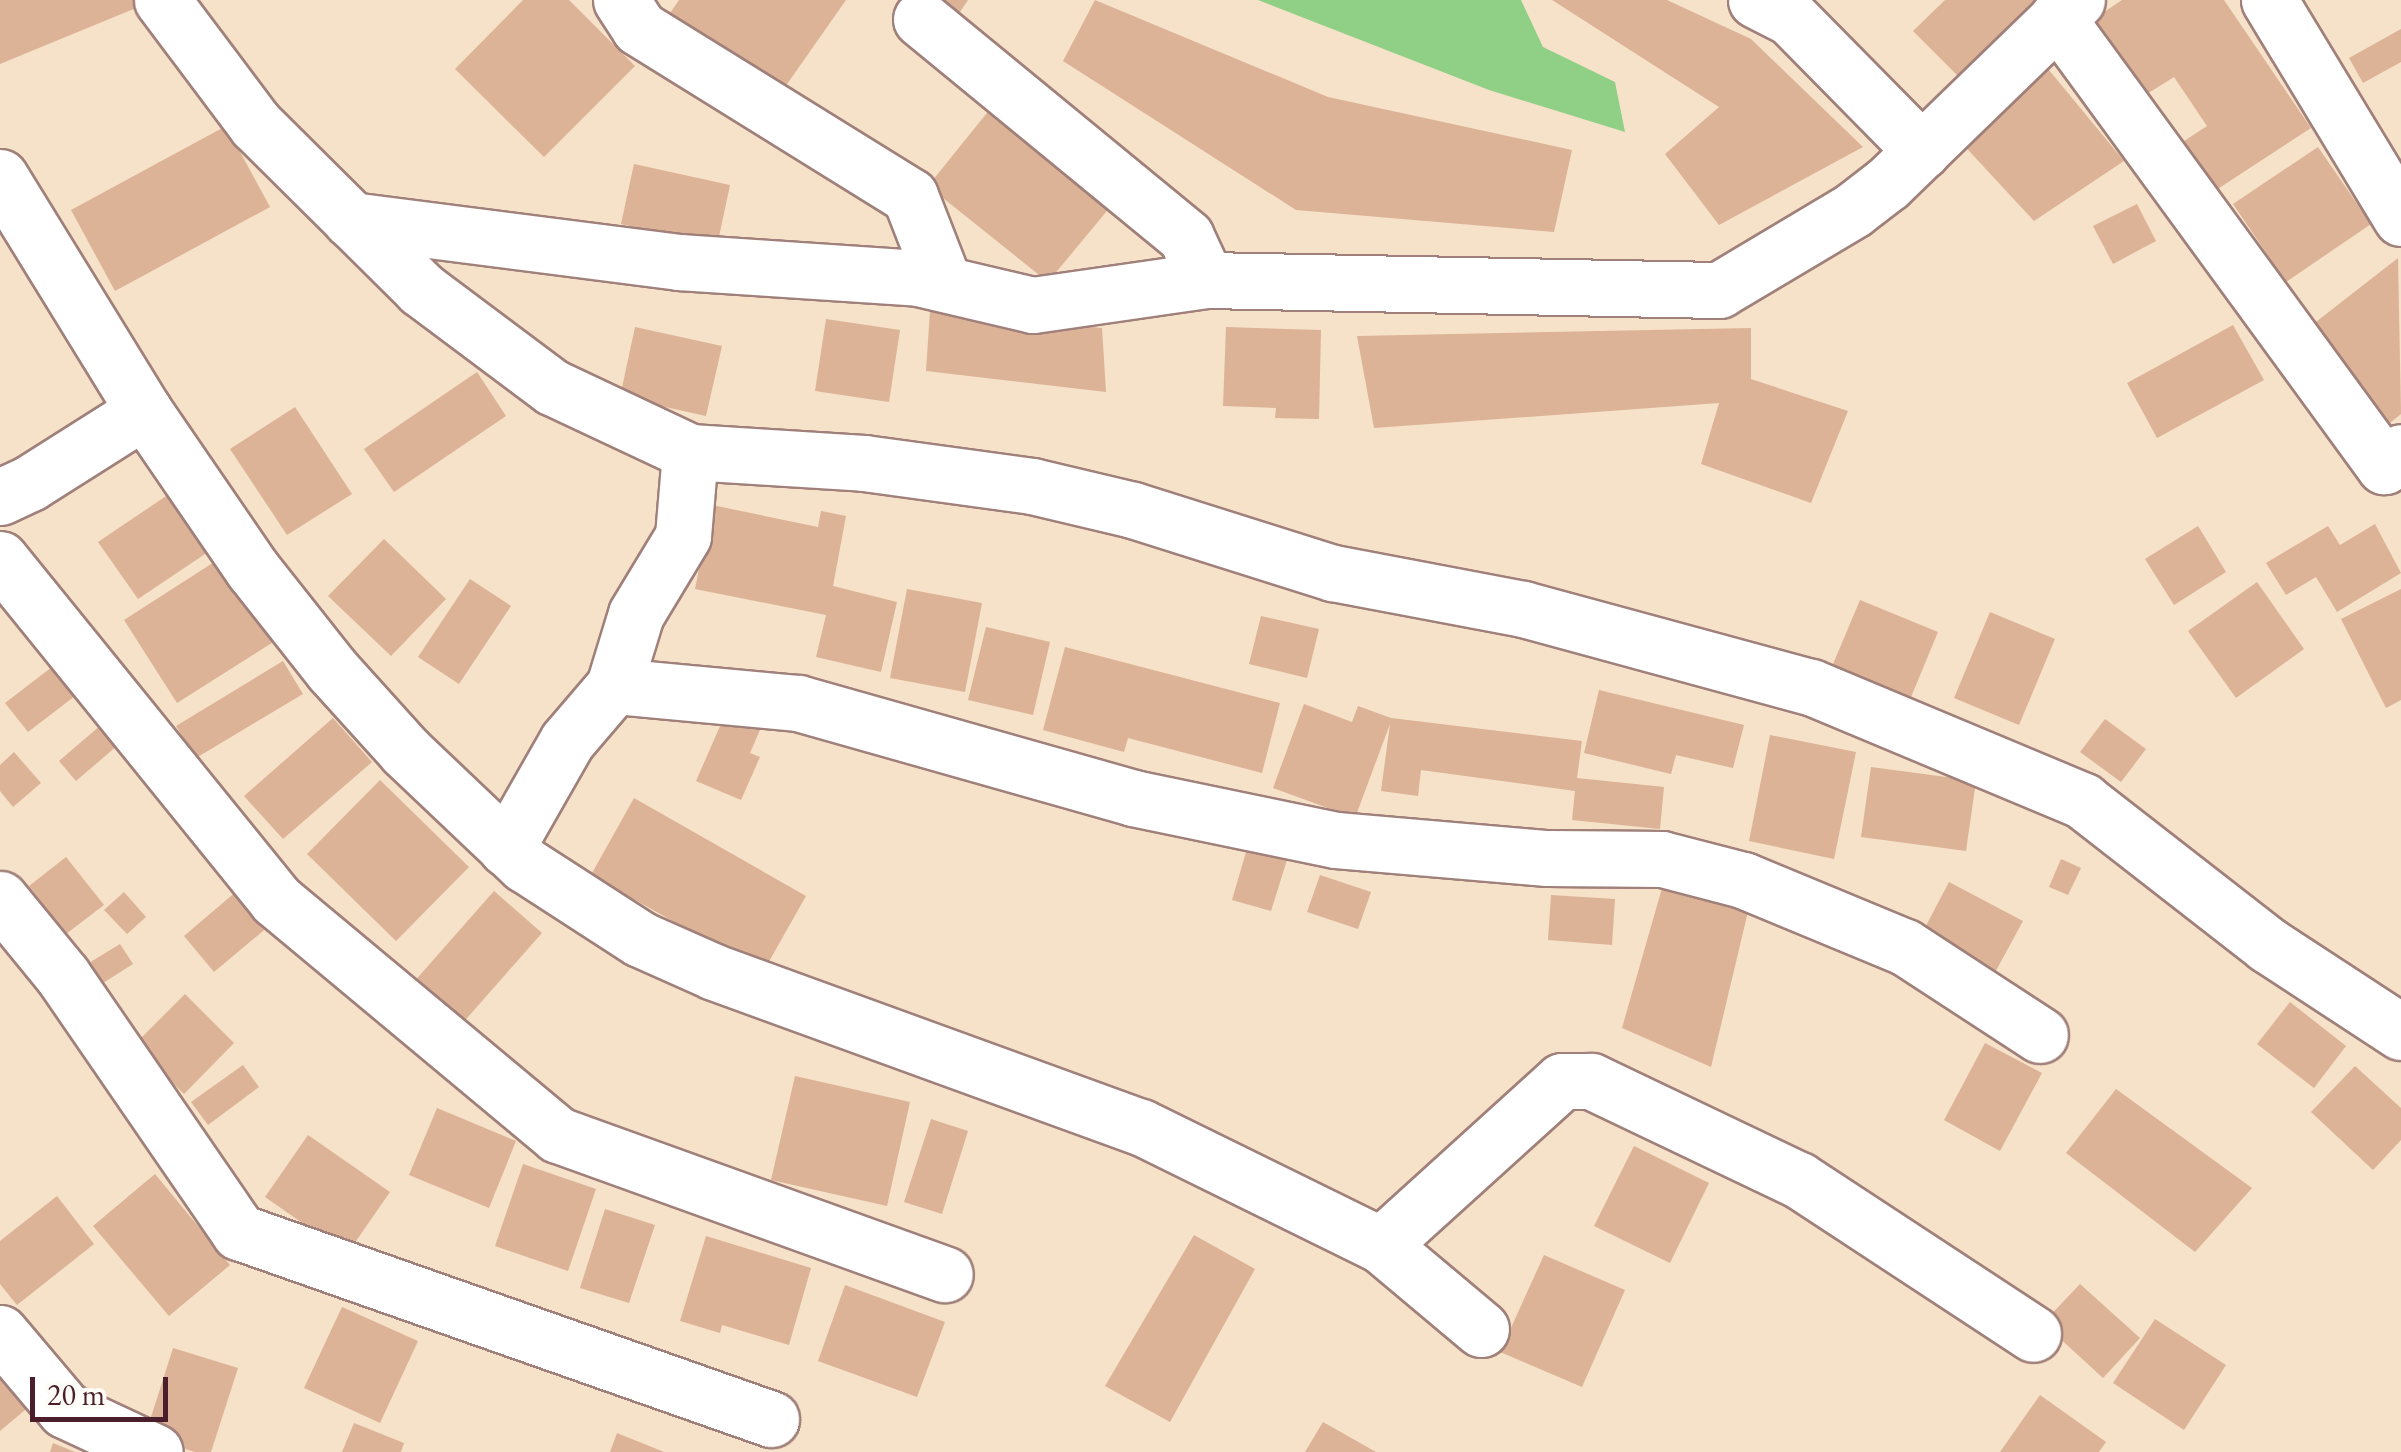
<!DOCTYPE html>
<style>
body{margin:0}
#map{position:relative;width:2401px;height:1452px;overflow:hidden;background:#f6e1c9;font-family:"EB Garamond",serif}
div>[style]{position:absolute}
[style*='--x']{left:calc(var(--x)*1px);top:calc(var(--y)*1px);width:calc(var(--w)*1px);rotate:calc(var(--a)*1deg)}
.green>*{inset:0;background:#90d086}
.building>*{inset:0;background:#dcb396}
.roads{filter:drop-shadow(2px 0 #a0807a) drop-shadow(-2px 0 #a0807a) drop-shadow(0 2px #a0807a) drop-shadow(0 -2px #a0807a)}
.minor>*{height:55px;margin:-27.5px;padding:0 27.5px;transform-origin:27.5px;border-radius:27.5px;background:#fff}
span{translate:-50% -50%;white-space:nowrap;text-align:center;line-height:1.15;-webkit-text-stroke:9px #fdfcf7;paint-order:stroke}
.scale{position:absolute;left:30px;top:1377px;width:138px;height:45px;box-sizing:border-box;border:5px solid #4a1f2b;border-top:0;padding-left:12px;font-size:30px;line-height:35px;white-space:nowrap;color:#4a1f2b;-webkit-text-stroke:8px #fdfcf7;paint-order:stroke}
</style>
<div id="map">
<div class="green">
<div style="clip-path:polygon(1258px 0,1521px 0,1543px 47px,1615px 82px,1625px 132px,1489px 90px)"></div>
</div>
<div class="building">
<div style="clip-path:polygon(0 0,133px 0,136px 8px,0 64px)"></div>
<div style="clip-path:polygon(523px 0,569px 0,635px 66px,544px 157px,455px 69px)"></div>
<div style="clip-path:polygon(679px 0,846px 0,778px 97px,666px 19px)"></div>
<div style="clip-path:polygon(930px 0,968px 0,956px 18px)"></div>
<div style="clip-path:polygon(1095px 0,1328px 97px,1572px 150px,1554px 232px,1296px 210px,1063px 61px)"></div>
<div style="clip-path:polygon(1552px 0,1667px 0,1751px 39px,1863px 147px,1719px 225px,1665px 154px,1719px 107px)"></div>
<div style="clip-path:polygon(1945px 0,2059px 0,1969px 87px,1913px 31px)"></div>
<div style="clip-path:polygon(2122px 0,2224px 0,2311px 128px,2210px 194px,2178px 145px,2207px 126px,2174px 77px,2131px 104px,2080px 28px)"></div>
<div style="clip-path:polygon(2401px 29px,2401px 62px,2363px 83px,2349px 58px)"></div>
<div style="clip-path:polygon(2044px 64px,2124px 161px,2034px 221px,1958px 139px)"></div>
<div style="clip-path:polygon(995px 103px,1116px 200px,1048px 282px,928px 186px)"></div>
<div style="clip-path:polygon(226px 126px,270px 207px,115px 291px,71px 210px)"></div>
<div style="clip-path:polygon(2318px 147px,2371px 224px,2286px 282px,2233px 204px)"></div>
<div style="clip-path:polygon(634px 164px,730px 185px,717px 246px,621px 224px)"></div>
<div style="clip-path:polygon(2137px 204px,2156px 241px,2113px 264px,2093px 226px)"></div>
<div style="clip-path:polygon(2398px 258px,2401px 414px,2390px 423px,2312px 325px)"></div>
<div style="clip-path:polygon(930px 311px,1102px 328px,1106px 392px,926px 371px)"></div>
<div style="clip-path:polygon(826px 319px,900px 330px,889px 402px,815px 391px)"></div>
<div style="clip-path:polygon(2233px 325px,2264px 380px,2157px 438px,2127px 383px)"></div>
<div style="clip-path:polygon(635px 327px,722px 346px,706px 416px,620px 397px)"></div>
<div style="clip-path:polygon(1226px 327px,1321px 330px,1319px 419px,1275px 418px,1276px 408px,1223px 406px)"></div>
<div style="clip-path:polygon(1751px 328px,1751px 379px,1848px 411px,1811px 503px,1701px 464px,1719px 403px,1374px 428px,1357px 336px)"></div>
<div style="clip-path:polygon(477px 372px,506px 416px,394px 492px,364px 449px)"></div>
<div style="clip-path:polygon(295px 407px,352px 494px,287px 535px,230px 449px)"></div>
<div style="clip-path:polygon(175px 490px,214px 548px,138px 599px,98px 542px)"></div>
<div style="clip-path:polygon(712px 505px,818px 527px,821px 511px,846px 516px,833px 586px,897px 602px,881px 672px,816px 657px,826px 615px,695px 589px)"></div>
<div style="clip-path:polygon(2375px 524px,2401px 573px,2337px 612px,2316px 577px,2286px 595px,2266px 563px,2328px 526px,2340px 545px)"></div>
<div style="clip-path:polygon(2198px 526px,2226px 572px,2174px 605px,2145px 559px)"></div>
<div style="clip-path:polygon(384px 539px,446px 599px,391px 656px,328px 596px)"></div>
<div style="clip-path:polygon(222px 557px,275px 641px,177px 703px,124px 620px)"></div>
<div style="clip-path:polygon(470px 579px,511px 606px,459px 684px,418px 657px)"></div>
<div style="clip-path:polygon(2257px 582px,2304px 649px,2236px 698px,2188px 631px)"></div>
<div style="clip-path:polygon(907px 589px,982px 603px,965px 692px,890px 678px)"></div>
<div style="clip-path:polygon(2401px 589px,2401px 700px,2386px 708px,2341px 619px)"></div>
<div style="clip-path:polygon(1860px 600px,1938px 632px,1906px 709px,1828px 676px)"></div>
<div style="clip-path:polygon(1990px 612px,2055px 639px,2019px 725px,1954px 698px)"></div>
<div style="clip-path:polygon(1261px 616px,1319px 629px,1307px 678px,1249px 664px)"></div>
<div style="clip-path:polygon(986px 627px,1050px 642px,1033px 715px,968px 700px)"></div>
<div style="clip-path:polygon(1065px 647px,1280px 703px,1262px 773px,1128px 738px,1124px 752px,1043px 730px)"></div>
<div style="clip-path:polygon(65px 657px,88px 686px,28px 732px,5px 703px)"></div>
<div style="clip-path:polygon(283px 661px,303px 694px,196px 758px,176px 726px)"></div>
<div style="clip-path:polygon(1599px 690px,1744px 725px,1733px 768px,1676px 755px,1671px 774px,1584px 753px)"></div>
<div style="clip-path:polygon(731px 701px,766px 716px,750px 753px,760px 757px,741px 800px,696px 781px)"></div>
<div style="clip-path:polygon(1304px 704px,1352px 722px,1358px 706px,1391px 718px,1582px 741px,1577px 778px,1664px 787px,1660px 829px,1572px 820px,1575px 791px,1421px 770px,1418px 796px,1381px 791px,1390px 724px,1355px 818px,1273px 788px)"></div>
<div style="clip-path:polygon(115px 713px,132px 733px,76px 781px,59px 761px)"></div>
<div style="clip-path:polygon(333px 718px,372px 762px,283px 839px,244px 796px)"></div>
<div style="clip-path:polygon(2105px 719px,2146px 749px,2121px 782px,2080px 752px)"></div>
<div style="clip-path:polygon(1770px 735px,1856px 752px,1834px 859px,1749px 841px)"></div>
<div style="clip-path:polygon(14px 752px,41px 783px,13px 807px,0 791px,0 765px)"></div>
<div style="clip-path:polygon(1871px 767px,1976px 781px,1966px 851px,1861px 837px)"></div>
<div style="clip-path:polygon(380px 780px,469px 867px,396px 941px,307px 854px)"></div>
<div style="clip-path:polygon(634px 798px,806px 896px,763px 972px,591px 875px)"></div>
<div style="clip-path:polygon(1251px 835px,1291px 847px,1271px 911px,1232px 900px)"></div>
<div style="clip-path:polygon(66px 857px,104px 905px,66px 934px,29px 886px)"></div>
<div style="clip-path:polygon(2061px 859px,2081px 868px,2068px 895px,2049px 887px)"></div>
<div style="clip-path:polygon(1320px 875px,1371px 892px,1358px 929px,1307px 912px)"></div>
<div style="clip-path:polygon(1949px 882px,2023px 921px,1992px 978px,1919px 939px)"></div>
<div style="clip-path:polygon(1662px 888px,1751px 899px,1711px 1067px,1622px 1028px)"></div>
<div style="clip-path:polygon(238px 890px,269px 926px,214px 972px,184px 936px)"></div>
<div style="clip-path:polygon(494px 891px,542px 933px,453px 1034px,405px 992px)"></div>
<div style="clip-path:polygon(124px 892px,146px 917px,127px 934px,104px 910px)"></div>
<div style="clip-path:polygon(1551px 895px,1615px 899px,1612px 945px,1548px 940px)"></div>
<div style="clip-path:polygon(120px 944px,133px 964px,92px 990px,79px 969px)"></div>
<div style="clip-path:polygon(185px 994px,234px 1043px,184px 1094px,134px 1045px)"></div>
<div style="clip-path:polygon(2290px 1002px,2346px 1046px,2314px 1088px,2257px 1044px)"></div>
<div style="clip-path:polygon(1985px 1043px,2042px 1073px,2000px 1151px,1944px 1120px)"></div>
<div style="clip-path:polygon(243px 1065px,259px 1087px,208px 1125px,191px 1102px)"></div>
<div style="clip-path:polygon(2355px 1066px,2401px 1108px,2401px 1140px,2373px 1170px,2311px 1112px)"></div>
<div style="clip-path:polygon(795px 1076px,910px 1102px,887px 1206px,771px 1180px)"></div>
<div style="clip-path:polygon(2116px 1089px,2252px 1188px,2195px 1252px,2066px 1153px)"></div>
<div style="clip-path:polygon(437px 1108px,516px 1141px,489px 1208px,409px 1175px)"></div>
<div style="clip-path:polygon(931px 1119px,968px 1131px,942px 1214px,904px 1202px)"></div>
<div style="clip-path:polygon(308px 1135px,390px 1192px,347px 1254px,265px 1197px)"></div>
<div style="clip-path:polygon(1634px 1146px,1709px 1183px,1670px 1263px,1594px 1226px)"></div>
<div style="clip-path:polygon(523px 1164px,596px 1189px,568px 1271px,495px 1246px)"></div>
<div style="clip-path:polygon(155px 1174px,230px 1265px,169px 1316px,93px 1226px)"></div>
<div style="clip-path:polygon(57px 1196px,94px 1244px,17px 1305px,0 1284px,0 1241px)"></div>
<div style="clip-path:polygon(605px 1209px,655px 1225px,629px 1303px,580px 1288px)"></div>
<div style="clip-path:polygon(1194px 1235px,1255px 1269px,1170px 1422px,1105px 1386px)"></div>
<div style="clip-path:polygon(706px 1236px,811px 1268px,789px 1345px,722px 1325px,720px 1333px,680px 1321px)"></div>
<div style="clip-path:polygon(1544px 1255px,1625px 1290px,1582px 1387px,1500px 1352px)"></div>
<div style="clip-path:polygon(2080px 1284px,2140px 1338px,2103px 1378px,2043px 1323px)"></div>
<div style="clip-path:polygon(845px 1285px,945px 1322px,917px 1397px,818px 1361px)"></div>
<div style="clip-path:polygon(342px 1307px,418px 1341px,380px 1423px,304px 1388px)"></div>
<div style="clip-path:polygon(2155px 1319px,2226px 1365px,2184px 1430px,2113px 1383px)"></div>
<div style="clip-path:polygon(173px 1348px,238px 1368px,211px 1452px,195px 1452px,145px 1436px)"></div>
<div style="clip-path:polygon(0 1368px,31px 1405px,0 1431px)"></div>
<div style="clip-path:polygon(2040px 1395px,2106px 1442px,2099px 1452px,2000px 1452px)"></div>
<div style="clip-path:polygon(1323px 1422px,1376px 1452px,1305px 1452px)"></div>
<div style="clip-path:polygon(354px 1423px,404px 1443px,401px 1452px,342px 1452px)"></div>
<div style="clip-path:polygon(617px 1433px,664px 1452px,610px 1452px)"></div>
<div style="clip-path:polygon(53px 1443px,75px 1452px,50px 1452px)"></div>
</div>
<div class="roads">
<div class="minor">
<div style="--x:162;--y:0;--w:156;--a:53.1"></div>
<div style="--x:256;--y:125;--w:233;--a:44.8"></div>
<div style="--x:421;--y:289;--w:164;--a:36.8"></div>
<div style="--x:552;--y:387;--w:153;--a:25.2"></div>
<div style="--x:690;--y:452;--w:174;--a:3.6"></div>
<div style="--x:864;--y:463;--w:170;--a:7.8"></div>
<div style="--x:1032;--y:486;--w:104;--a:13.4"></div>
<div style="--x:1133;--y:510;--w:210;--a:17.5"></div>
<div style="--x:1333;--y:573;--w:193;--a:10.7"></div>
<div style="--x:1523;--y:609;--w:298;--a:15.2"></div>
<div style="--x:1811;--y:687;--w:295;--a:22.7"></div>
<div style="--x:2083;--y:801;--w:234;--a:37.9"></div>
<div style="--x:2268;--y:945;--w:159;--a:33.2"></div>
<div style="--x:621;--y:0;--w:33;--a:57"></div>
<div style="--x:639;--y:28;--w:319;--a:31.8"></div>
<div style="--x:910;--y:196;--w:93;--a:68.7"></div>
<div style="--x:1756;--y:0;--w:38;--a:27"></div>
<div style="--x:1790;--y:17;--w:188;--a:45.4"></div>
<div style="--x:2269;--y:0;--w:255;--a:58.8"></div>
<div style="--x:2057;--y:18;--w:555;--a:53.87"></div>
<div style="--x:2384;--y:466;--w:22;--a:-39"></div>
<div style="--x:921;--y:19;--w:343;--a:39.4"></div>
<div style="--x:1186;--y:237;--w:47;--a:65.1"></div>
<div style="--x:0;--y:177;--w:275;--a:58.4"></div>
<div style="--x:144;--y:411;--w:193;--a:55.6"></div>
<div style="--x:253;--y:570;--w:127;--a:51.7"></div>
<div style="--x:332;--y:670;--w:110;--a:47.9"></div>
<div style="--x:406;--y:752;--w:163;--a:43.5"></div>
<div style="--x:524;--y:864;--w:138;--a:32.9"></div>
<div style="--x:640;--y:939;--w:81;--a:24"></div>
<div style="--x:714;--y:972;--w:454;--a:20"></div>
<div style="--x:1141;--y:1127;--w:267;--a:26.2"></div>
<div style="--x:351;--y:220;--w:331;--a:7.3"></div>
<div style="--x:679;--y:262;--w:240;--a:3.8"></div>
<div style="--x:918;--y:278;--w:118;--a:13.2"></div>
<div style="--x:1033;--y:305;--w:175;--a:-8.2"></div>
<div style="--x:1206;--y:280;--w:513;--a:1.12"></div>
<div style="--x:1719;--y:290;--w:156;--a:-30.8"></div>
<div style="--x:1853;--y:210;--w:44;--a:-37.6"></div>
<div style="--x:1888;--y:183;--w:263;--a:-44.1"></div>
<div style="--x:0;--y:497;--w:33;--a:-25"></div>
<div style="--x:30;--y:483;--w:135;--a:-32.3"></div>
<div style="--x:0;--y:559;--w:439;--a:51"></div>
<div style="--x:276;--y:900;--w:367;--a:39.8"></div>
<div style="--x:558;--y:1135;--w:411;--a:19.8"></div>
<div style="--x:614;--y:686;--w:185;--a:5.3"></div>
<div style="--x:798;--y:703;--w:348;--a:15.8"></div>
<div style="--x:1133;--y:798;--w:207;--a:11.7"></div>
<div style="--x:1336;--y:840;--w:212;--a:4.9"></div>
<div style="--x:1547;--y:858;--w:115;--a:0.5"></div>
<div style="--x:1662;--y:859;--w:84;--a:14.5"></div>
<div style="--x:1743;--y:880;--w:175;--a:22.5"></div>
<div style="--x:1905;--y:947;--w:161;--a:33.1"></div>
<div style="--x:506;--y:848;--w:123;--a:-60.3"></div>
<div style="--x:567;--y:741;--w:72;--a:-49.5"></div>
<div style="--x:614;--y:686;--w:75;--a:-73"></div>
<div style="--x:636;--y:614;--w:91;--a:-58.9"></div>
<div style="--x:683;--y:536;--w:84;--a:-85.2"></div>
<div style="--x:0;--y:899;--w:99;--a:50.7"></div>
<div style="--x:63;--y:976;--w:311;--a:55.5"></div>
<div style="--x:239;--y:1232;--w:564;--a:19.37"></div>
<div style="--x:1481;--y:1329;--w:131;--a:-140"></div>
<div style="--x:1381;--y:1245;--w:244;--a:-42.2"></div>
<div style="--x:1562;--y:1081;--w:29;--a:0"></div>
<div style="--x:1591;--y:1081;--w:230;--a:25.5"></div>
<div style="--x:1799;--y:1180;--w:280;--a:33.3"></div>
<div style="--x:0;--y:1333;--w:101;--a:49.8"></div>
<div style="--x:65;--y:1410;--w:99;--a:25"></div>
</div>
</div>
<div class="scale">20 m</div>
</div>
